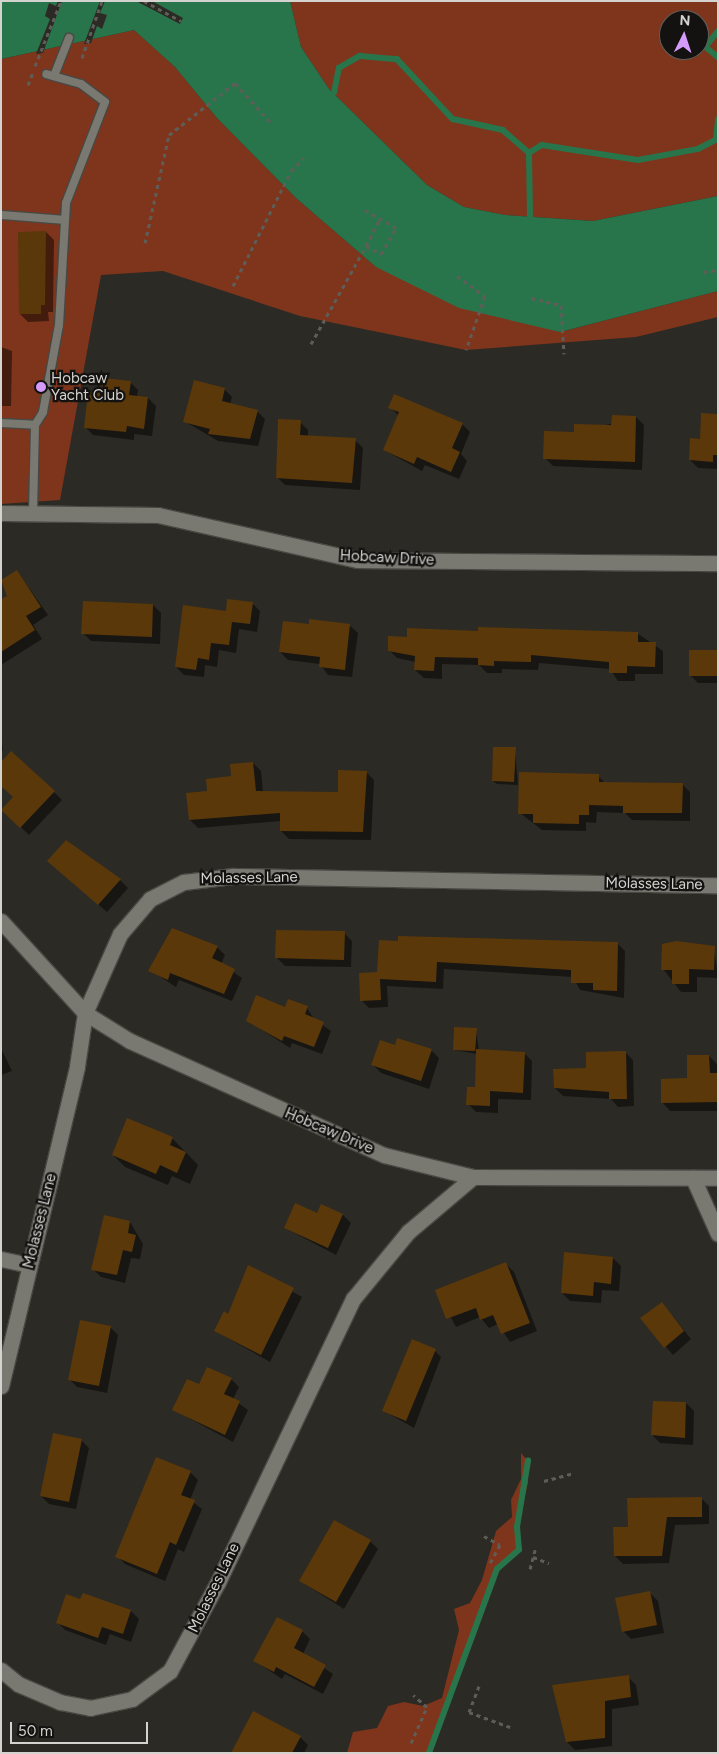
<!DOCTYPE html>
<style>
body{margin:0}
#map{position:relative;width:719px;height:1754px;overflow:hidden;background:#2b2a24;font-family:Figtree,sans-serif}
div>[style]{position:absolute}
[style*='--x']{left:calc(var(--x)*1px);top:calc(var(--y)*1px);width:calc(var(--w)*1px);rotate:calc(var(--a)*1deg)}
.green>*{inset:0;background:#7e351c}
.water>*{inset:0;background:#29754b}
.pier>*{inset:0;background:#2b2a24}
.shadow>*{inset:0;background:#0007}
.stream>*{height:5.5px;margin:-2.75px;padding:0 2.75px;transform-origin:2.75px;border-radius:2.75px;background:#29754b}
.building>*{inset:0;background:#5b380a}
.path>*{height:3px;margin-top:-1.5px;transform-origin:0;background:repeating-linear-gradient(90deg,#5e5d58 0 4px,transparent 0 8px)}
.roads{filter:drop-shadow(1px 0 #494843) drop-shadow(-1px 0 #494843) drop-shadow(0 1px #494843) drop-shadow(0 -1px #494843)}
.lane>*{height:8px;margin:-4px;padding:0 4px;transform-origin:4px;border-radius:4px;background:#797871}
.street>*{height:15px;margin:-7.5px;padding:0 7.5px;transform-origin:7.5px;border-radius:7.5px;background:#797871}
.dots>*{width:14px;height:14px;translate:-50% -50%;box-sizing:border-box;border:2px solid #131210;border-radius:50%}
span{translate:-50% -50%;white-space:nowrap;text-align:center;line-height:1.15;-webkit-text-stroke:4.5px #131210;paint-order:stroke}
.poi-label{font-size:15px;color:#d4d3cf}
.left{translate:0 -50%;text-align:left}
.street-label{font-size:15px;color:#d4d3cf}
.frame{position:absolute;inset:0;border:2px solid #d4d3cf;pointer-events:none}
.north{position:absolute;left:659px;top:10px;width:50px;height:50px;box-sizing:border-box;background:#131210;border:1px solid #605f5c;border-radius:50%;rotate:4deg;font-size:14px;font-weight:700;line-height:20px;text-align:center;color:#d4d3cf}
.north::after{content:'';display:block;margin:auto;width:18px;height:22px;background:#d59bfa;clip-path:polygon(50% 0,100% 100%,50% 72%,0 100%)}
.scale{position:absolute;left:10px;top:1722px;width:138px;height:22px;box-sizing:border-box;border:2px solid #d4d3cf;border-top:0;padding-left:6px;font-size:15px;line-height:18px;white-space:nowrap;color:#d4d3cf;-webkit-text-stroke:4px #131210;paint-order:stroke}
</style>
<div id="map">
<div class="green">
<div style="clip-path:polygon(evenodd,290px 1px,718px 1px,718px 196px,593px 221px,505px 215px,464px 207px,427px 185px,329px 89px,301px 47px,290px 1px,669px 20px,699px 20px,699px 50px,669px 50px,669px 20px)"></div>
<div style="clip-path:polygon(134px 30px,175px 67px,217px 118px,296px 198px,376px 267px,560px 332px,718px 291px,718px 317px,636px 337px,466px 350px,300px 316px,163px 271px,101px 275px,60px 500px,1px 504px,1px 59px)"></div>
<div style="clip-path:polygon(521px 1453px,528px 1461px,528px 1483px,517px 1527px,519px 1550px,497px 1569px,429px 1753px,347px 1753px,353px 1732px,377px 1728px,388px 1706px,404px 1702px,423px 1706px,442px 1698px,459px 1630px,454px 1609px,470px 1603px,482px 1580px,496px 1531px,512px 1517px,511px 1500px,521px 1479px)"></div>
</div>
<div class="water">
<div style="clip-path:polygon(1px 1px,290px 1px,301px 47px,329px 89px,427px 185px,464px 207px,505px 215px,593px 221px,718px 196px,718px 291px,560px 332px,459px 308px,376px 267px,296px 198px,217px 118px,175px 67px,134px 30px,1px 59px)"></div>
</div>
<div class="pier">
<div style="clip-path:polygon(58px 1px,62px 1px,43px 53px,36px 54px,50px 19px,45px 16px,49px 3px,56px 6px)"></div>
<div style="clip-path:polygon(100px 1px,105px 1px,100px 13px,107px 15px,102px 29px,97px 26px,91px 43px,84px 44px)"></div>
<div style="clip-path:polygon(136px 1px,152px 1px,183px 18px,180px 24px)"></div>
</div>
<div class="shadow">
<div style="clip-path:polygon(46px 232px,54px 240px,53px 312px,48px 312px,49px 321px,28px 322px,20px 314px)"></div>
<div style="clip-path:polygon(1px 347px,12px 351px,11px 406px,1px 406px)"></div>
<div style="clip-path:polygon(130px 382px,138px 390px,137px 397px,148px 398px,156px 406px,152px 436px,134px 434px,134px 440px,93px 435px,85px 427px,102px 395px)"></div>
<div style="clip-path:polygon(224px 389px,232px 397px,230px 404px,257px 411px,265px 419px,258px 446px,218px 441px,184px 421px)"></div>
<div style="clip-path:polygon(390px 407px,462px 424px,470px 432px,461px 454px,467px 461px,459px 479px,425px 465px,422px 471px,384px 450px,398px 415px)"></div>
<div style="clip-path:polygon(718px 415px,718px 469px,698px 468px,690px 460px)"></div>
<div style="clip-path:polygon(636px 417px,644px 425px,642px 470px,553px 466px,545px 458px,575px 433px)"></div>
<div style="clip-path:polygon(300px 422px,308px 430px,308px 436px,355px 440px,363px 448px,360px 490px,285px 485px,277px 477px)"></div>
<div style="clip-path:polygon(17px 571px,48px 615px,33px 625px,42px 639px,1px 665px,1px 601px,9px 596px,1px 581px)"></div>
<div style="clip-path:polygon(252px 603px,260px 611px,257px 632px,239px 629px,236px 653px,219px 650px,217px 667px,205px 665px,204px 677px,184px 675px,176px 667px,227px 612px)"></div>
<div style="clip-path:polygon(153px 605px,161px 613px,160px 644px,91px 641px,83px 633px)"></div>
<div style="clip-path:polygon(349px 625px,358px 633px,352px 677px,328px 675px,320px 664px,288px 660px,280px 652px,310px 626px)"></div>
<div style="clip-path:polygon(479px 632px,637px 633px,663px 651px,663px 674px,635px 674px,635px 681px,618px 681px,610px 669px,539px 663px,538px 670px,502px 669px,502px 673px,487px 673px,479px 665px,442px 664px,442px 679px,424px 678px,415px 670px,416px 662px,397px 658px,389px 650px,408px 638px)"></div>
<div style="clip-path:polygon(718px 652px,718px 683px,698px 683px,690px 675px)"></div>
<div style="clip-path:polygon(1px 733px,3px 751px,1px 751px)"></div>
<div style="clip-path:polygon(515px 749px,518px 785px,497px 784px,493px 781px)"></div>
<div style="clip-path:polygon(253px 763px,261px 771px,263px 792px,339px 793px,366px 772px,374px 780px,371px 840px,289px 839px,281px 831px,281px 821px,198px 828px,190px 820px,209px 793px)"></div>
<div style="clip-path:polygon(598px 776px,606px 784px,682px 784px,690px 792px,690px 821px,632px 820px,625px 813px,597px 812px,596px 823px,586px 822px,586px 831px,542px 830px,520px 813px)"></div>
<div style="clip-path:polygon(54px 792px,62px 800px,29px 835px,3px 810px,14px 797px)"></div>
<div style="clip-path:polygon(57px 869px,120px 880px,128px 888px,107px 912px)"></div>
<div style="clip-path:polygon(344px 933px,352px 941px,351px 967px,285px 966px,277px 958px)"></div>
<div style="clip-path:polygon(380px 942px,617px 943px,625px 951px,624px 998px,580px 990px,573px 977px,444px 969px,443px 989px,387px 986px,388px 1007px,369px 1008px,361px 1000px,379px 974px)"></div>
<div style="clip-path:polygon(217px 947px,225px 955px,221px 964px,242px 978px,232px 1001px,179px 980px,176px 987px,150px 970px)"></div>
<div style="clip-path:polygon(714px 947px,718px 978px,697px 977px,697px 992px,681px 992px,663px 969px)"></div>
<div style="clip-path:polygon(289px 1000px,307px 1008px,314px 1019px,331px 1031px,322px 1054px,292px 1043px,290px 1048px,248px 1021px,286px 1008px)"></div>
<div style="clip-path:polygon(476px 1029px,479px 1051px,524px 1053px,532px 1061px,531px 1100px,498px 1099px,498px 1113px,476px 1112px,468px 1104px,476px 1088px,477px 1054px,454px 1050px)"></div>
<div style="clip-path:polygon(395px 1047px,431px 1050px,439px 1058px,429px 1089px,381px 1073px,373px 1065px)"></div>
<div style="clip-path:polygon(1px 1048px,12px 1071px,1px 1075px)"></div>
<div style="clip-path:polygon(625px 1052px,633px 1060px,634px 1106px,618px 1107px,611px 1099px,563px 1096px,555px 1088px)"></div>
<div style="clip-path:polygon(709px 1056px,717px 1064px,718px 1111px,670px 1111px,662px 1102px)"></div>
<div style="clip-path:polygon(172px 1138px,198px 1165px,190px 1184px,172px 1176px,168px 1185px,125px 1167px,113px 1155px)"></div>
<div style="clip-path:polygon(317px 1215px,343px 1215px,351px 1223px,336px 1255px,285px 1228px)"></div>
<div style="clip-path:polygon(130px 1222px,143px 1244px,140px 1259px,131px 1258px,125px 1283px,101px 1277px,93px 1269px)"></div>
<div style="clip-path:polygon(613px 1258px,621px 1266px,619px 1291px,602px 1290px,601px 1303px,570px 1301px,562px 1293px)"></div>
<div style="clip-path:polygon(506px 1264px,514px 1272px,537px 1331px,510px 1342px,498px 1324px,489px 1328px,480px 1317px,456px 1327px,437px 1291px)"></div>
<div style="clip-path:polygon(249px 1267px,302px 1297px,270px 1362px,215px 1331px,228px 1315px)"></div>
<div style="clip-path:polygon(662px 1303px,691px 1339px,673px 1355px,641px 1318px)"></div>
<div style="clip-path:polygon(110px 1327px,118px 1335px,107px 1393px,77px 1387px,69px 1379px)"></div>
<div style="clip-path:polygon(433px 1349px,441px 1357px,414px 1428px,384px 1411px)"></div>
<div style="clip-path:polygon(231px 1379px,239px 1387px,233px 1399px,248px 1410px,233px 1442px,174px 1410px,200px 1386px)"></div>
<div style="clip-path:polygon(686px 1403px,694px 1411px,693px 1445px,660px 1443px,652px 1435px)"></div>
<div style="clip-path:polygon(81px 1440px,89px 1448px,76px 1509px,49px 1504px,41px 1496px)"></div>
<div style="clip-path:polygon(190px 1472px,198px 1480px,190px 1500px,202px 1509px,184px 1552px,178px 1549px,165px 1581px,125px 1564px,117px 1556px)"></div>
<div style="clip-path:polygon(701px 1498px,709px 1506px,709px 1524px,675px 1525px,669px 1563px,623px 1564px,615px 1556px,629px 1528px)"></div>
<div style="clip-path:polygon(370px 1541px,378px 1549px,344px 1609px,300px 1581px)"></div>
<div style="clip-path:polygon(650px 1593px,658px 1601px,664px 1633px,631px 1639px,623px 1631px)"></div>
<div style="clip-path:polygon(81px 1601px,131px 1611px,139px 1619px,131px 1642px,110px 1634px,106px 1645px,65px 1630px,57px 1622px)"></div>
<div style="clip-path:polygon(277px 1618px,302px 1631px,310px 1639px,303px 1654px,333px 1674px,323px 1694px,285px 1674px,282px 1679px,255px 1661px)"></div>
<div style="clip-path:polygon(628px 1677px,636px 1685px,639px 1705px,612px 1709px,612px 1746px,575px 1750px,567px 1742px,554px 1686px)"></div>
<div style="clip-path:polygon(300px 1737px,308px 1745px,304px 1753px,232px 1753px)"></div>
</div>
<div class="stream">
<div style="--x:718;--y:32;--w:19;--a:129"></div>
<div style="--x:706;--y:47;--w:16;--a:40"></div>
<div style="--x:334;--y:93;--w:25;--a:-79"></div>
<div style="--x:339;--y:68;--w:24;--a:-30"></div>
<div style="--x:360;--y:56;--w:37;--a:5"></div>
<div style="--x:397;--y:59;--w:82;--a:47"></div>
<div style="--x:453;--y:119;--w:51;--a:12.4"></div>
<div style="--x:503;--y:130;--w:35;--a:41"></div>
<div style="--x:716;--y:140;--w:20;--a:-84"></div>
<div style="--x:530;--y:218;--w:65;--a:-90.9"></div>
<div style="--x:529;--y:153;--w:15;--a:-32"></div>
<div style="--x:542;--y:145;--w:97;--a:8.9"></div>
<div style="--x:638;--y:160;--w:61;--a:-10.4"></div>
<div style="--x:698;--y:149;--w:22;--a:-27"></div>
<div style="--x:429;--y:1753;--w:196;--a:-69.7"></div>
<div style="--x:497;--y:1569;--w:29;--a:-41"></div>
<div style="--x:519;--y:1550;--w:23;--a:-95"></div>
<div style="--x:517;--y:1527;--w:67;--a:-80.5"></div>
</div>
<div class="building">
<div style="clip-path:polygon(46px 231px,45px 305px,41px 305px,41px 314px,19px 314px,18px 232px)"></div>
<div style="clip-path:polygon(103px 378px,131px 381px,129px 395px,148px 397px,144px 429px,127px 426px,126px 432px,84px 428px,88px 392px,101px 393px)"></div>
<div style="clip-path:polygon(194px 380px,225px 388px,222px 401px,258px 410px,250px 439px,208px 434px,210px 429px,183px 422px)"></div>
<div style="clip-path:polygon(394px 394px,463px 423px,452px 448px,460px 452px,451px 472px,417px 457px,414px 464px,383px 450px,399px 412px,388px 408px)"></div>
<div style="clip-path:polygon(701px 413px,718px 414px,718px 455px,713px 455px,713px 462px,689px 460px,690px 438px,700px 439px)"></div>
<div style="clip-path:polygon(612px 415px,636px 416px,635px 462px,543px 459px,544px 431px,574px 432px,574px 424px,611px 425px)"></div>
<div style="clip-path:polygon(278px 419px,301px 420px,300px 435px,356px 438px,352px 483px,276px 478px)"></div>
<div style="clip-path:polygon(17px 570px,41px 607px,26px 616px,35px 630px,1px 652px,1px 599px,7px 596px,1px 580px)"></div>
<div style="clip-path:polygon(227px 599px,253px 602px,250px 624px,232px 622px,229px 645px,211px 643px,209px 660px,198px 658px,196px 670px,175px 667px,183px 605px,226px 611px)"></div>
<div style="clip-path:polygon(83px 601px,153px 604px,152px 637px,81px 634px)"></div>
<div style="clip-path:polygon(309px 619px,350px 624px,345px 670px,319px 667px,320px 657px,279px 652px,283px 621px,309px 624px)"></div>
<div style="clip-path:polygon(478px 627px,638px 632px,638px 642px,656px 642px,655px 667px,627px 666px,627px 673px,609px 673px,609px 662px,531px 655px,531px 662px,494px 661px,494px 666px,478px 665px,478px 658px,435px 657px,434px 671px,414px 670px,415px 656px,388px 651px,388px 636px,407px 637px,407px 628px,478px 631px)"></div>
<div style="clip-path:polygon(689px 650px,718px 650px,718px 676px,689px 676px)"></div>
<div style="clip-path:polygon(493px 747px,516px 747px,514px 782px,492px 781px)"></div>
<div style="clip-path:polygon(11px 751px,55px 791px,20px 828px,1px 810px,13px 797px,1px 786px,1px 762px)"></div>
<div style="clip-path:polygon(253px 762px,256px 791px,338px 792px,338px 770px,367px 771px,363px 832px,280px 831px,280px 813px,189px 820px,186px 793px,207px 791px,206px 779px,231px 776px,230px 764px)"></div>
<div style="clip-path:polygon(519px 772px,599px 774px,599px 782px,683px 783px,682px 813px,623px 813px,623px 806px,589px 805px,589px 815px,579px 815px,579px 824px,533px 823px,533px 814px,518px 814px)"></div>
<div style="clip-path:polygon(66px 840px,121px 879px,98px 905px,47px 861px)"></div>
<div style="clip-path:polygon(172px 928px,218px 946px,212px 958px,235px 969px,224px 994px,170px 973px,168px 980px,148px 971px)"></div>
<div style="clip-path:polygon(276px 930px,345px 931px,344px 960px,275px 958px)"></div>
<div style="clip-path:polygon(398px 936px,618px 942px,617px 991px,593px 990px,593px 983px,571px 983px,571px 970px,437px 962px,436px 982px,380px 979px,381px 1000px,360px 1001px,359px 973px,377px 972px,379px 940px,398px 941px)"></div>
<div style="clip-path:polygon(676px 941px,715px 946px,714px 970px,689px 969px,689px 984px,672px 984px,672px 970px,661px 970px,662px 944px)"></div>
<div style="clip-path:polygon(256px 995px,285px 1007px,288px 999px,308px 1006px,305px 1014px,324px 1022px,314px 1047px,284px 1036px,282px 1041px,246px 1021px)"></div>
<div style="clip-path:polygon(454px 1027px,477px 1028px,475px 1051px,453px 1050px)"></div>
<div style="clip-path:polygon(397px 1038px,432px 1049px,421px 1081px,371px 1065px,380px 1040px,395px 1045px)"></div>
<div style="clip-path:polygon(476px 1049px,525px 1052px,523px 1093px,490px 1091px,490px 1106px,466px 1105px,467px 1087px,475px 1087px)"></div>
<div style="clip-path:polygon(626px 1051px,627px 1099px,609px 1099px,609px 1092px,554px 1088px,553px 1069px,586px 1068px,586px 1052px)"></div>
<div style="clip-path:polygon(687px 1055px,709px 1055px,710px 1073px,718px 1073px,718px 1102px,661px 1103px,661px 1079px,687px 1078px)"></div>
<div style="clip-path:polygon(127px 1118px,173px 1137px,170px 1145px,186px 1152px,177px 1173px,160px 1165px,156px 1174px,112px 1155px)"></div>
<div style="clip-path:polygon(295px 1203px,317px 1213px,321px 1204px,343px 1214px,328px 1248px,284px 1228px)"></div>
<div style="clip-path:polygon(104px 1215px,130px 1221px,128px 1233px,136px 1235px,132px 1252px,123px 1250px,117px 1275px,91px 1270px)"></div>
<div style="clip-path:polygon(564px 1252px,613px 1257px,611px 1284px,594px 1282px,593px 1296px,561px 1293px)"></div>
<div style="clip-path:polygon(506px 1262px,530px 1323px,501px 1334px,493px 1315px,480px 1320px,476px 1308px,446px 1319px,435px 1290px)"></div>
<div style="clip-path:polygon(248px 1265px,294px 1288px,261px 1355px,214px 1331px,224px 1311px,228px 1314px)"></div>
<div style="clip-path:polygon(662px 1302px,684px 1331px,664px 1348px,640px 1318px)"></div>
<div style="clip-path:polygon(80px 1320px,111px 1326px,99px 1386px,68px 1380px)"></div>
<div style="clip-path:polygon(412px 1339px,436px 1349px,406px 1421px,382px 1411px)"></div>
<div style="clip-path:polygon(207px 1367px,232px 1378px,224px 1394px,240px 1401px,225px 1435px,172px 1410px,187px 1379px,199px 1384px)"></div>
<div style="clip-path:polygon(653px 1401px,686px 1402px,685px 1438px,651px 1435px)"></div>
<div style="clip-path:polygon(53px 1433px,82px 1439px,69px 1502px,40px 1496px)"></div>
<div style="clip-path:polygon(156px 1457px,191px 1471px,181px 1495px,195px 1500px,176px 1545px,170px 1542px,157px 1574px,115px 1557px)"></div>
<div style="clip-path:polygon(702px 1497px,702px 1517px,667px 1517px,662px 1556px,614px 1556px,613px 1527px,628px 1527px,627px 1498px)"></div>
<div style="clip-path:polygon(334px 1520px,371px 1540px,336px 1602px,299px 1581px)"></div>
<div style="clip-path:polygon(650px 1591px,657px 1625px,622px 1632px,615px 1598px)"></div>
<div style="clip-path:polygon(83px 1593px,131px 1610px,123px 1634px,102px 1627px,98px 1638px,56px 1623px,66px 1594px,80px 1599px)"></div>
<div style="clip-path:polygon(277px 1617px,303px 1630px,294px 1648px,326px 1665px,314px 1687px,276px 1667px,274px 1672px,253px 1661px)"></div>
<div style="clip-path:polygon(629px 1675px,631px 1697px,605px 1701px,605px 1738px,566px 1742px,552px 1685px)"></div>
<div style="clip-path:polygon(253px 1711px,301px 1736px,292px 1753px,231px 1753px)"></div>
</div>
<div class="path">
<div style="--x:144;--y:1;--w:42;--a:28.4"></div>
<div style="--x:82;--y:58;--w:60;--a:-70.7"></div>
<div style="--x:35;--y:66;--w:70;--a:-68.2"></div>
<div style="--x:28;--y:85;--w:14;--a:-69"></div>
<div style="--x:145;--y:243;--w:111;--a:-77.5"></div>
<div style="--x:169;--y:135;--w:84;--a:-38.2"></div>
<div style="--x:235;--y:83;--w:55;--a:47.9"></div>
<div style="--x:366;--y:246;--w:31;--a:-63"></div>
<div style="--x:703;--y:272;--w:15;--a:-8"></div>
<div style="--x:457;--y:276;--w:34;--a:36"></div>
<div style="--x:485;--y:296;--w:57;--a:109.4"></div>
<div style="--x:233;--y:286;--w:129;--a:-63.2"></div>
<div style="--x:291;--y:171;--w:18;--a:-45"></div>
<div style="--x:531;--y:298;--w:31;--a:13"></div>
<div style="--x:561;--y:305;--w:49;--a:86.5"></div>
<div style="--x:311;--y:344;--w:112;--a:-60.7"></div>
<div style="--x:366;--y:246;--w:17;--a:28"></div>
<div style="--x:381;--y:254;--w:30;--a:-60"></div>
<div style="--x:396;--y:228;--w:38;--a:-150"></div>
<div style="--x:544;--y:1481;--w:28;--a:-15"></div>
<div style="--x:484;--y:1536;--w:18;--a:29"></div>
<div style="--x:500;--y:1545;--w:23;--a:119"></div>
<div style="--x:533;--y:1557;--w:17;--a:21"></div>
<div style="--x:530;--y:1569;--w:20;--a:-75"></div>
<div style="--x:479;--y:1686;--w:28;--a:111"></div>
<div style="--x:469;--y:1712;--w:44;--a:20.1"></div>
<div style="--x:411;--y:1743;--w:39;--a:-66"></div>
<div style="--x:427;--y:1707;--w:18;--a:-139"></div>
</div>
<div class="roads">
<div class="lane">
<div style="--x:54;--y:76;--w:41;--a:-68.5"></div>
<div style="--x:1;--y:215;--w:64;--a:4.5"></div>
<div style="--x:1;--y:423;--w:34;--a:3"></div>
<div style="--x:35;--y:425;--w:86;--a:91.3"></div>
<div style="--x:35;--y:425;--w:15;--a:-58"></div>
<div style="--x:43;--y:412;--w:88;--a:-79.6"></div>
<div style="--x:59;--y:325;--w:122;--a:-86.7"></div>
<div style="--x:66;--y:203;--w:108;--a:-68.9"></div>
<div style="--x:105;--y:102;--w:30;--a:-143"></div>
<div style="--x:81;--y:84;--w:36;--a:-164"></div>
</div>
<div class="street">
<div style="--x:1;--y:513;--w:157;--a:0.7"></div>
<div style="--x:158;--y:515;--w:205;--a:12.7"></div>
<div style="--x:358;--y:560;--w:360;--a:0.5"></div>
<div style="--x:1;--y:921;--w:125;--a:47.6"></div>
<div style="--x:85;--y:1013;--w:53;--a:31.9"></div>
<div style="--x:130;--y:1041;--w:278;--a:24.2"></div>
<div style="--x:384;--y:1155;--w:92;--a:13.9"></div>
<div style="--x:473;--y:1177;--w:245;--a:0.2"></div>
<div style="--x:693;--y:1178;--w:61;--a:65.9"></div>
<div style="--x:1;--y:1259;--w:29;--a:12"></div>
<div style="--x:1;--y:1386;--w:329;--a:-76.6"></div>
<div style="--x:77;--y:1066;--w:54;--a:-81.4"></div>
<div style="--x:85;--y:1013;--w:86;--a:-66.1"></div>
<div style="--x:120;--y:934;--w:46;--a:-49.4"></div>
<div style="--x:150;--y:899;--w:38;--a:-27"></div>
<div style="--x:184;--y:882;--w:49;--a:-7"></div>
<div style="--x:233;--y:876;--w:485;--a:1.1"></div>
<div style="--x:1;--y:1670;--w:22;--a:39"></div>
<div style="--x:18;--y:1684;--w:46;--a:23.2"></div>
<div style="--x:60;--y:1702;--w:31;--a:11"></div>
<div style="--x:90;--y:1708;--w:43;--a:-12.1"></div>
<div style="--x:132;--y:1699;--w:47;--a:-36.4"></div>
<div style="--x:170;--y:1671;--w:101;--a:-61.7"></div>
<div style="--x:218;--y:1582;--w:314;--a:-64.5"></div>
<div style="--x:353;--y:1299;--w:87;--a:-50.6"></div>
<div style="--x:408;--y:1232;--w:85;--a:-40.2"></div>
</div>
</div>
<div class="dots">
<div style="left:41px;top:387px;background:#d59bfa"></div>
</div>
<div class="poi-label">
<span class="left" style="left:51px;top:387px">Hobcaw<br>Yacht Club</span>
</div>
<div class="street-label">
<span style="left:387px;top:558px;rotate:3deg">Hobcaw Drive</span>
<span style="left:249px;top:878px;rotate:-1deg">Molasses Lane</span>
<span style="left:654px;top:884px;rotate:1deg">Molasses Lane</span>
<span style="left:329px;top:1131px;rotate:23deg">Hobcaw Drive</span>
<span style="left:40px;top:1221px;rotate:-76deg">Molasses Lane</span>
<span style="left:214px;top:1588px;rotate:-64deg">Molasses Lane</span>
</div>
<div class="frame"></div>
<div class="north">N</div>
<div class="scale">50 m</div>
</div>
